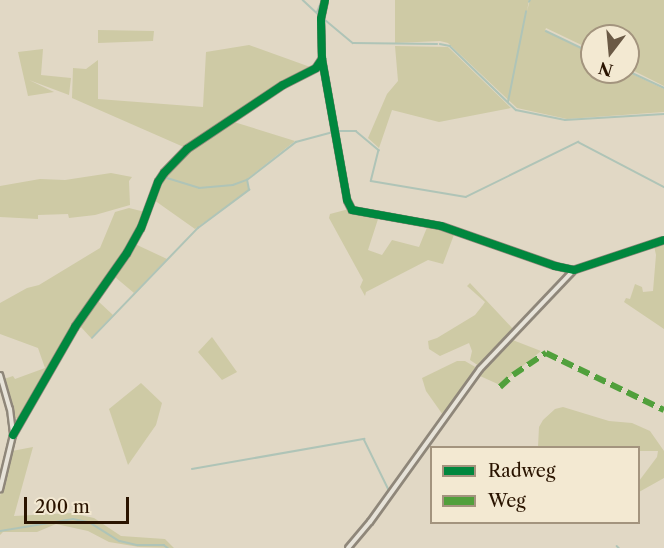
<!DOCTYPE html>
<style>
body{margin:0}
#map{position:relative;width:664px;height:548px;overflow:hidden;background:#e1d8c5;font-family:"Libre Caslon Text",serif}
div>[style]{position:absolute}
[style*='--x']{left:calc(var(--x)*1px);top:calc(var(--y)*1px);width:calc(var(--w)*1px);rotate:calc(var(--a)*1deg)}
.green>*{inset:0;background:#cecaa5}
.stream>*{height:1.5px;margin:-0.75px;padding:0 0.75px;transform-origin:0.75px;border-radius:0.75px;background:#afc4b7}
.roads{filter:drop-shadow(2px 0 #8f877a) drop-shadow(-2px 0 #8f877a) drop-shadow(0 2px #8f877a) drop-shadow(0 -2px #8f877a)}
.street>*{height:4px;margin:-2px;padding:0 2px;transform-origin:2px;border-radius:2px;background:#e7e3d9}
.quiet>*{height:6px;margin-top:-3px;transform-origin:0;background:repeating-linear-gradient(90deg,#51a03c 0 12px,transparent 0 18px)}
.cycleway>*{height:8px;margin:-4px;padding:0 4px;transform-origin:4px;border-radius:4px;background:#00873e}
span{translate:-50% -50%;white-space:nowrap;text-align:center;line-height:1.15;-webkit-text-stroke:4.5px #f3e9d2;paint-order:stroke}
.legend{position:absolute;left:430px;top:446px;width:210px;height:78px;box-sizing:border-box;background:#f3e9d2;border:2px solid #a3947e;margin:0;padding:8px 10px;list-style:none;font-size:18px;color:#2a1400}
.legend li{display:flex;align-items:center;gap:12px;height:30px}
.legend b{width:30px;border:2px solid #a3947e}
.north{position:absolute;left:580px;top:24px;width:60px;height:60px;box-sizing:border-box;background:#f3e9d2;border:2px solid #a3947e;border-radius:50%;rotate:196deg;font-size:16px;font-weight:700;line-height:24px;text-align:center;color:#2a1400}
.north::after{content:'';display:block;margin:auto;width:21px;height:27px;background:#6a5945;clip-path:polygon(50% 0,100% 100%,50% 72%,0 100%)}
.scale{position:absolute;left:24px;top:497px;width:105px;height:27px;box-sizing:border-box;border:3px solid #2a1400;border-top:0;padding-left:8px;font-size:18px;line-height:21px;white-space:nowrap;color:#2a1400;-webkit-text-stroke:4px #f3e9d2;paint-order:stroke}
</style>
<div id="map">
<div class="green">
<div style="clip-path:polygon(395px 0,529px 0,527px 11px,530px 0,664px 0,664px 86px,628px 68px,628px 36px,592px 36px,592px 50px,546px 28px,545px 31px,592px 54px,592px 72px,628px 72px,664px 89px,664px 112px,567px 119px,517px 108px,448px 43px,440px 41px,395px 43px)"></div>
<div style="clip-path:polygon(98px 30px,154px 31px,153px 41px,98px 43px)"></div>
<div style="clip-path:polygon(249px 45px,313px 68px,186px 148px,72px 98px,73px 68px,86px 69px,98px 60px,98px 99px,203px 107px,206px 52px)"></div>
<div style="clip-path:polygon(395px 46px,448px 47px,511px 108px,439px 122px,392px 110px,379px 148px,368px 138px,387px 94px,398px 81px)"></div>
<div style="clip-path:polygon(43px 49px,41px 75px,71px 78px,69px 95px,29px 80px,54px 92px,28px 96px,18px 52px)"></div>
<div style="clip-path:polygon(234px 122px,295px 141px,247px 179px,249px 190px,195px 229px,154px 200px,156px 190px,170px 170px,188px 151px)"></div>
<div style="clip-path:polygon(111px 173px,132px 177px,129px 181px,130px 205px,95px 215px,69px 218px,68px 214px,38px 215px,38px 219px,0 217px,0 186px,40px 179px,65px 180px)"></div>
<div style="clip-path:polygon(129px 208px,145px 212px,126px 251px,74px 326px,21px 419px,15px 418px,4px 379px,13px 376px,15px 379px,45px 368px,38px 348px,0 334px,0 303px,27px 288px,39px 285px,100px 248px,115px 212px)"></div>
<div style="clip-path:polygon(349px 209px,379px 216px,368px 250px,382px 255px,392px 240px,419px 247px,428px 225px,455px 232px,443px 264px,428px 260px,366px 292px,365px 296px,360px 287px,363px 280px,329px 218px,330px 214px)"></div>
<div style="clip-path:polygon(664px 242px,664px 329px,624px 302px,626px 298px,630px 299px,635px 284px,642px 287px,643px 292px,653px 291px,656px 255px,654px 246px)"></div>
<div style="clip-path:polygon(135px 244px,167px 259px,134px 293px,115px 277px)"></div>
<div style="clip-path:polygon(470px 283px,514px 330px,479px 366px,470px 360px,472px 351px,469px 343px,440px 356px,429px 349px,428px 341px,437px 338px,475px 315px,483px 305px,485px 302px,467px 286px)"></div>
<div style="clip-path:polygon(98px 301px,113px 315px,91px 338px,80px 326px)"></div>
<div style="clip-path:polygon(212px 337px,237px 372px,222px 380px,198px 352px)"></div>
<div style="clip-path:polygon(510px 339px,541px 351px,500px 385px,480px 376px,482px 369px)"></div>
<div style="clip-path:polygon(457px 361px,465px 361px,477px 368px,443px 415px,426px 391px,422px 378px)"></div>
<div style="clip-path:polygon(141px 383px,162px 403px,156px 425px,128px 465px,109px 409px)"></div>
<div style="clip-path:polygon(563px 407px,609px 421px,632px 423px,650px 431px,664px 451px,664px 478px,639px 492px,639px 481px,657px 457px,658px 451px,639px 451px,638px 448px,538px 447px,539px 427px,543px 420px,555px 409px)"></div>
<div style="clip-path:polygon(33px 447px,14px 516px,71px 513px,94px 518px,121px 536px,165px 539px,174px 548px,139px 547px,109px 542px,88px 531px,56px 524px,37px 532px,3px 532px,0 535px,0 496px,12px 451px)"></div>
</div>
<div class="stream">
<div style="--x:303;--y:0;--w:22;--a:43"></div>
<div style="--x:529;--y:2;--w:2;--a:-63"></div>
<div style="--x:317;--y:12;--w:13;--a:-67"></div>
<div style="--x:323;--y:18;--w:39;--a:40"></div>
<div style="--x:353;--y:43;--w:84;--a:0.7"></div>
<div style="--x:546;--y:31;--w:51;--a:25.6"></div>
<div style="--x:440;--y:44;--w:10;--a:11"></div>
<div style="--x:450;--y:46;--w:92;--a:44.1"></div>
<div style="--x:516;--y:110;--w:50;--a:11.5"></div>
<div style="--x:565;--y:120;--w:99;--a:-3.5"></div>
<div style="--x:628;--y:71;--w:40;--a:25"></div>
<div style="--x:508;--y:102;--w:92;--a:-78.7"></div>
<div style="--x:338;--y:131;--w:18;--a:0"></div>
<div style="--x:356;--y:131;--w:30;--a:40"></div>
<div style="--x:379;--y:150;--w:32;--a:104"></div>
<div style="--x:371;--y:181;--w:96;--a:9.6"></div>
<div style="--x:466;--y:197;--w:125;--a:-26.2"></div>
<div style="--x:578;--y:142;--w:97;--a:27.6"></div>
<div style="--x:164;--y:177;--w:37;--a:17"></div>
<div style="--x:199;--y:188;--w:34;--a:-5"></div>
<div style="--x:233;--y:185;--w:15;--a:-20"></div>
<div style="--x:247;--y:180;--w:62;--a:-37.8"></div>
<div style="--x:296;--y:142;--w:39;--a:-15"></div>
<div style="--x:92;--y:338;--w:153;--a:-46.1"></div>
<div style="--x:198;--y:228;--w:64;--a:-36.7"></div>
<div style="--x:249;--y:190;--w:10;--a:-101"></div>
<div style="--x:192;--y:469;--w:175;--a:-9.9"></div>
<div style="--x:364;--y:439;--w:57;--a:63.9"></div>
<div style="--x:0;--y:479;--w:18;--a:-74"></div>
<div style="--x:0;--y:531;--w:74;--a:-9.3"></div>
<div style="--x:73;--y:519;--w:16;--a:11"></div>
<div style="--x:89;--y:522;--w:36;--a:32"></div>
<div style="--x:120;--y:541;--w:18;--a:13"></div>
<div style="--x:138;--y:545;--w:26;--a:0"></div>
<div style="--x:164;--y:545;--w:5;--a:37"></div>
<div style="--x:617;--y:546;--w:3;--a:45"></div>
</div>
<div class="roads">
<div class="street">
<div style="--x:325;--y:0;--w:19;--a:102"></div>
<div style="--x:321;--y:19;--w:40;--a:88.6"></div>
<div style="--x:322;--y:59;--w:143;--a:79.9"></div>
<div style="--x:347;--y:200;--w:11;--a:63"></div>
<div style="--x:352;--y:210;--w:90;--a:10.2"></div>
<div style="--x:441;--y:226;--w:121;--a:19.3"></div>
<div style="--x:555;--y:266;--w:19;--a:12"></div>
<div style="--x:574;--y:270;--w:95;--a:-18.4"></div>
<div style="--x:0;--y:375;--w:35;--a:74"></div>
<div style="--x:10;--y:409;--w:26;--a:83"></div>
<div style="--x:13;--y:435;--w:56;--a:103.5"></div>
<div style="--x:13;--y:435;--w:125;--a:-60.1"></div>
<div style="--x:75;--y:327;--w:90;--a:-54.9"></div>
<div style="--x:127;--y:253;--w:29;--a:-61"></div>
<div style="--x:141;--y:228;--w:49;--a:-69.7"></div>
<div style="--x:158;--y:182;--w:11;--a:-56"></div>
<div style="--x:164;--y:173;--w:33;--a:-46"></div>
<div style="--x:187;--y:149;--w:115;--a:-33.7"></div>
<div style="--x:283;--y:85;--w:37;--a:-27"></div>
<div style="--x:316;--y:68;--w:11;--a:-56"></div>
<div style="--x:348;--y:548;--w:34;--a:-50"></div>
<div style="--x:370;--y:522;--w:188;--a:-54.3"></div>
<div style="--x:480;--y:369;--w:137;--a:-46.5"></div>
</div>
</div>
<div class="quiet">
<div style="--x:500;--y:387;--w:18;--a:-43"></div>
<div style="--x:513;--y:375;--w:40;--a:-34"></div>
<div style="--x:546;--y:353;--w:131;--a:25.8"></div>
</div>
<div class="cycleway">
<div style="--x:325;--y:0;--w:19;--a:102"></div>
<div style="--x:321;--y:19;--w:40;--a:88.6"></div>
<div style="--x:322;--y:59;--w:143;--a:79.9"></div>
<div style="--x:347;--y:200;--w:11;--a:63"></div>
<div style="--x:352;--y:210;--w:90;--a:10.2"></div>
<div style="--x:441;--y:226;--w:121;--a:19.3"></div>
<div style="--x:555;--y:266;--w:19;--a:12"></div>
<div style="--x:574;--y:270;--w:95;--a:-18.4"></div>
<div style="--x:13;--y:435;--w:125;--a:-60.1"></div>
<div style="--x:75;--y:327;--w:90;--a:-54.9"></div>
<div style="--x:127;--y:253;--w:29;--a:-61"></div>
<div style="--x:141;--y:228;--w:49;--a:-69.7"></div>
<div style="--x:158;--y:182;--w:11;--a:-56"></div>
<div style="--x:164;--y:173;--w:33;--a:-46"></div>
<div style="--x:187;--y:149;--w:115;--a:-33.7"></div>
<div style="--x:283;--y:85;--w:37;--a:-27"></div>
<div style="--x:316;--y:68;--w:11;--a:-56"></div>
</div>
<ul class="legend">
<li><b style="height:8px;background:#00873e"></b>Radweg</li>
<li><b style="height:8px;background:#51a03c"></b>Weg</li>
</ul>
<div class="north">N</div>
<div class="scale">200 m</div>
</div>
